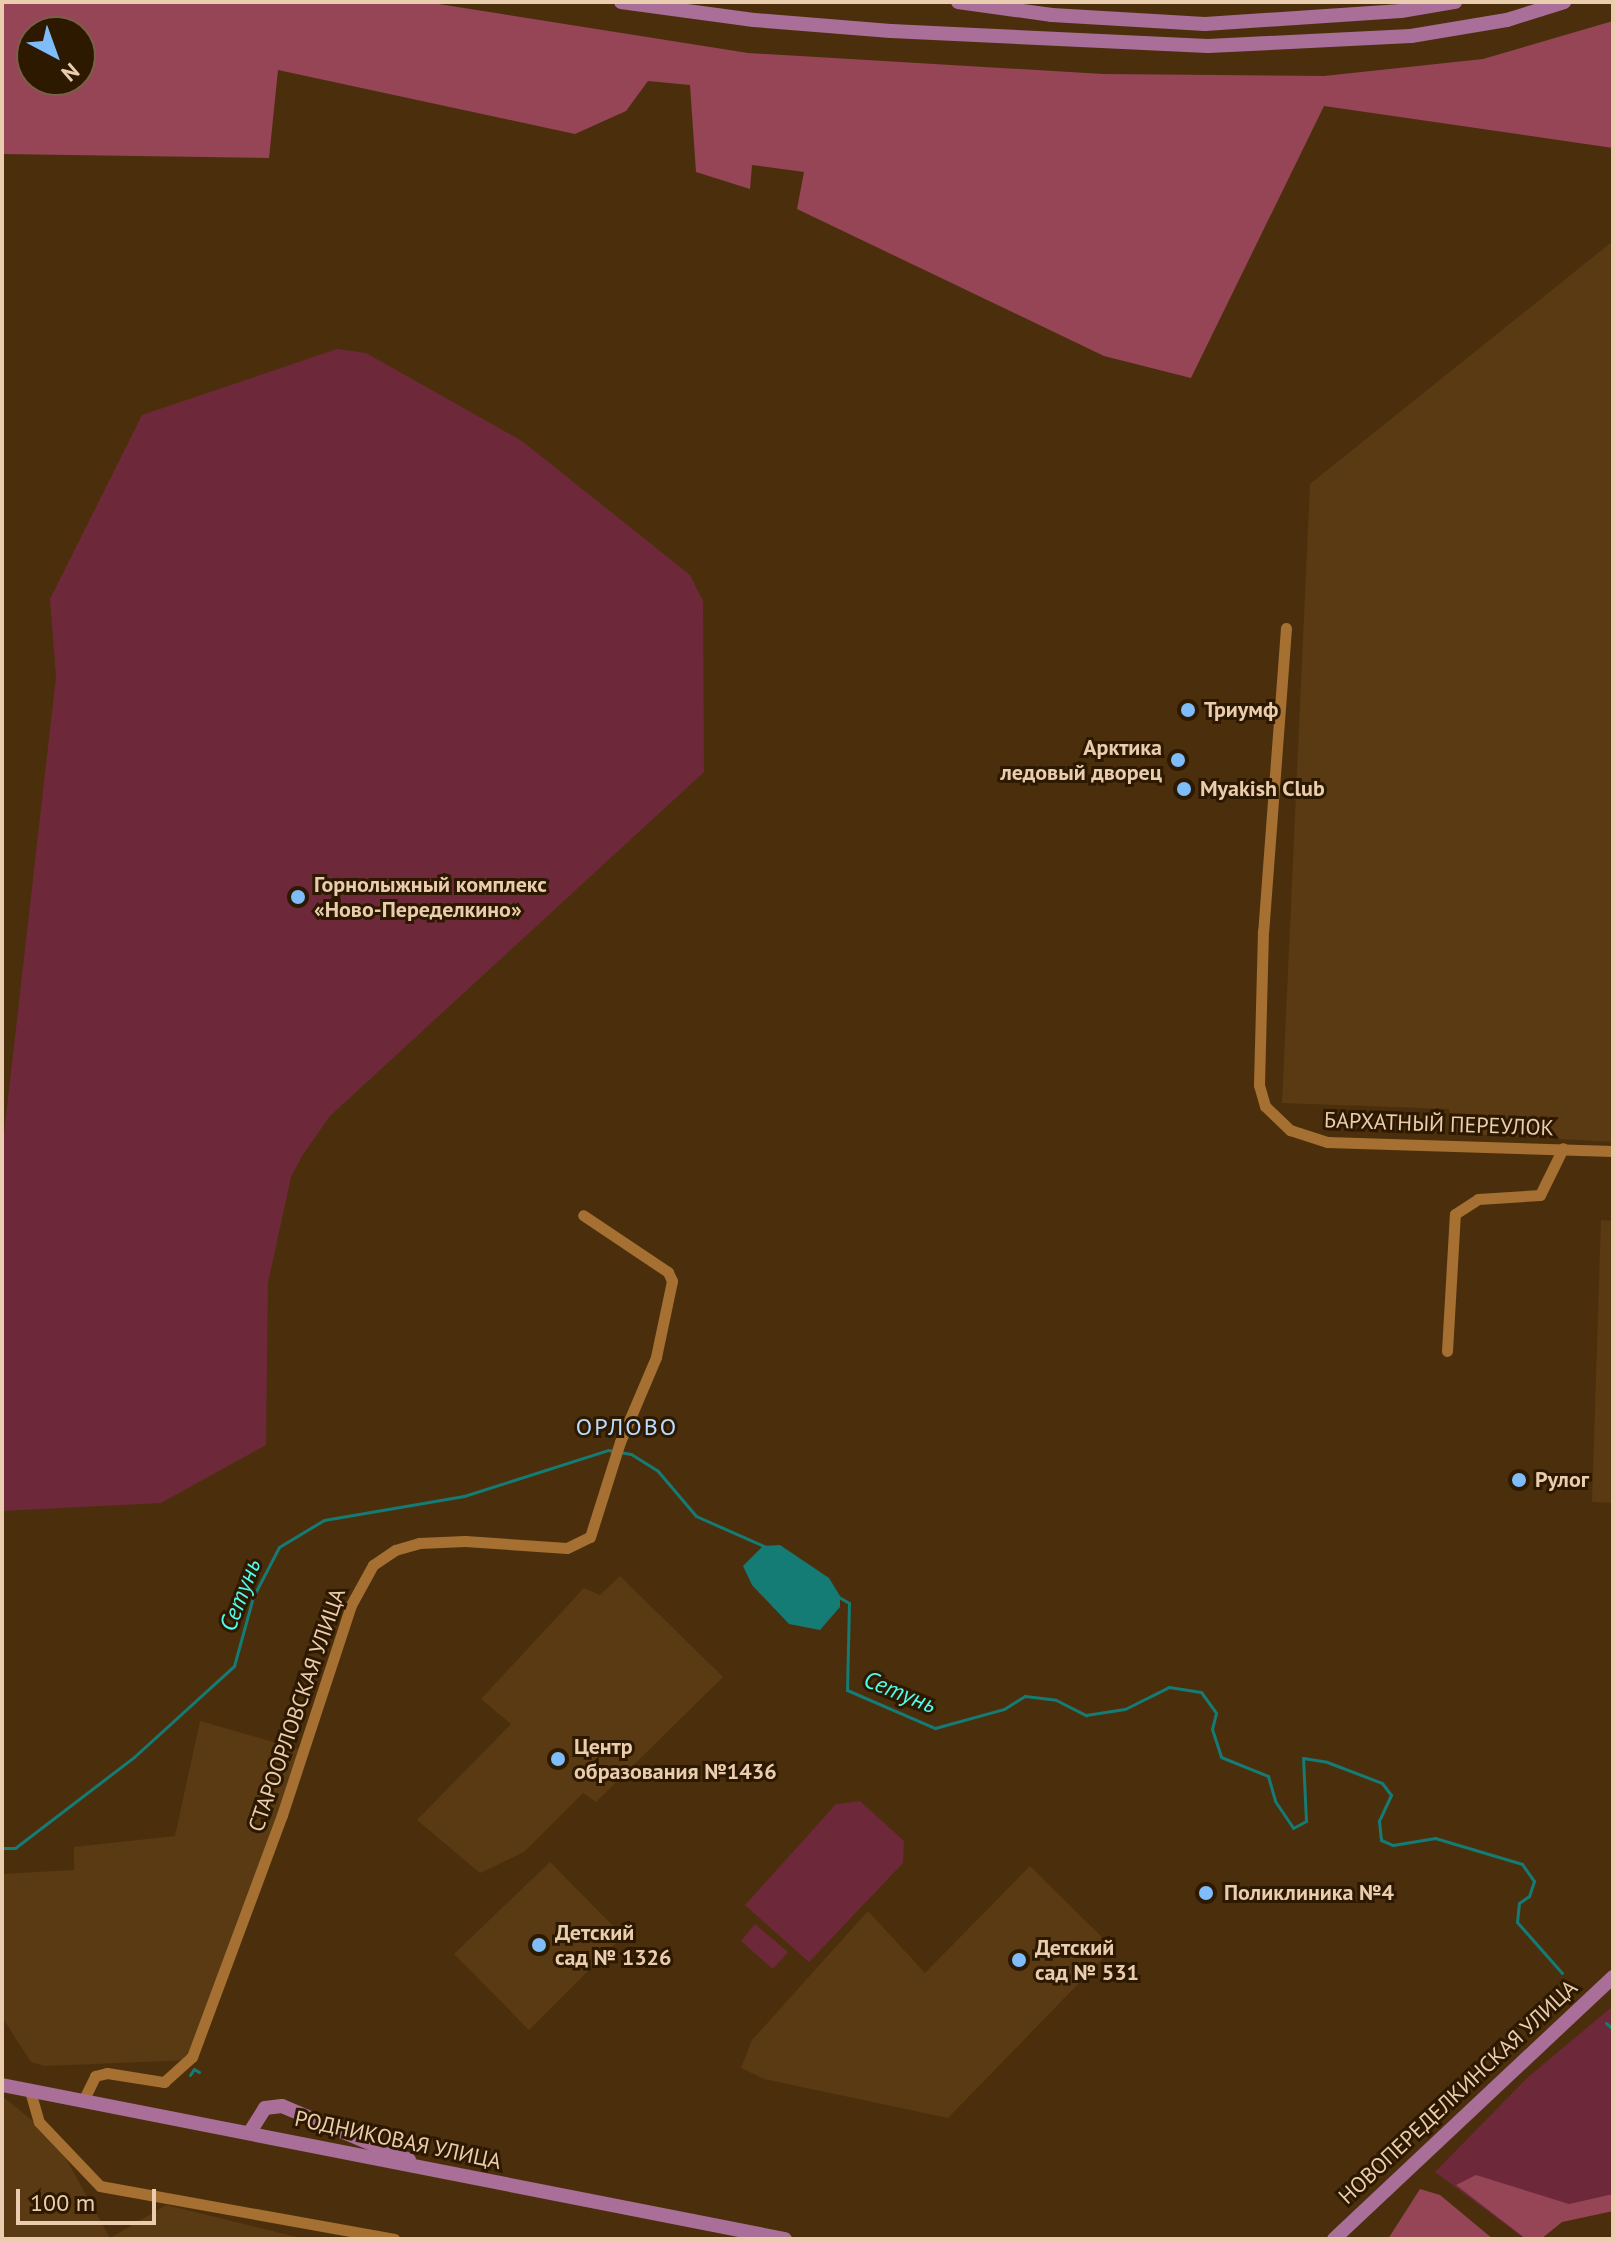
<!DOCTYPE html>
<meta charset="utf-8">
<style>
body{margin:0}
#map{position:relative;width:1615px;height:2241px;overflow:hidden;background:#4b2f0d;font-family:"PT Sans",sans-serif}
div>[style]{position:absolute}
[style*='--x']{left:calc(var(--x)*1px);top:calc(var(--y)*1px);width:calc(var(--w)*1px);rotate:calc(var(--a)*1deg)}
.built>*{inset:0;background:#593a13}
.green>*{inset:0;background:#6d2839}
.forest>*{inset:0;background:#954556}
.water>*{inset:0;background:#147b75}
.stream>*{height:3px;margin:-1.5px;padding:0 1.5px;transform-origin:1.5px;border-radius:1.5px;background:#147b75}
.minor>*{height:11px;margin:-5.5px;padding:0 5.5px;transform-origin:5.5px;border-radius:5.5px;background:#a57031}
.major>*{height:14px;margin:-7px;padding:0 7px;transform-origin:7px;border-radius:7px;background:#a96f98}
.dots>*{width:22px;height:22px;translate:-50% -50%;box-sizing:border-box;border:4px solid #2d1800;border-radius:50%}
span{translate:-50% -50%;white-space:nowrap;text-align:center;line-height:1.15;-webkit-text-stroke:6px #2d1800;paint-order:stroke}
.poi-label{font-size:22px;color:#eacdaf;font-weight:700}
.left{translate:0 -50%;text-align:left}
.right{translate:-100% -50%;text-align:right}
.street-label{font-size:22px;color:#eacdaf}
.neighbourhood-label{font-size:24px;color:#b9dcfe;letter-spacing:2px}
.water-label{font-size:24px;color:#4ffcef;font-style:italic}
.frame{position:absolute;inset:0;border:4px solid #eacdaf;pointer-events:none}
.north{position:absolute;left:16px;top:16px;width:80px;height:80px;box-sizing:border-box;background:#2d1800;border:2px solid #796046;border-radius:50%;rotate:139deg;font-size:22px;font-weight:700;line-height:32px;text-align:center;color:#eacdaf}
.north::after{content:'';display:block;margin:auto;width:28px;height:36px;background:#7ebdf9;clip-path:polygon(50% 0,100% 100%,50% 72%,0 100%)}
.scale{position:absolute;left:16px;top:2189px;width:140px;height:36px;box-sizing:border-box;border:4px solid #eacdaf;border-top:0;padding-left:10px;font-size:24px;line-height:28px;white-space:nowrap;color:#eacdaf;-webkit-text-stroke:6px #2d1800;paint-order:stroke}
</style>
<div id="map">
<div class="built">
<div style="clip-path:polygon(1613px 241px,1613px 1142px,1451px 1133px,1449px 1109px,1282px 1103px,1310px 484px)"></div>
<div style="clip-path:polygon(1601px 1220px,1613px 1221px,1613px 1503px,1592px 1502px)"></div>
<div style="clip-path:polygon(620px 1576px,723px 1677px,596px 1802px,583px 1793px,524px 1852px,480px 1873px,417px 1820px,511px 1724px,481px 1699px,584px 1588px,600px 1595px)"></div>
<div style="clip-path:polygon(200px 1721px,301px 1750px,190px 2060px,45px 2066px,31px 2062px,2px 2017px,2px 1874px,74px 1870px,74px 1847px,175px 1836px)"></div>
<div style="clip-path:polygon(550px 1862px,623px 1936px,529px 2030px,454px 1954px)"></div>
<div style="clip-path:polygon(1030px 1866px,1113px 1948px,948px 2118px,764px 2079px,741px 2068px,752px 2040px,868px 1911px,925px 1973px)"></div>
<div style="clip-path:polygon(2px 2096px,55px 2139px,110px 2238px,166px 2205px,305px 2239px,2px 2239px)"></div>
</div>
<div class="green">
<div style="clip-path:polygon(337px 349px,366px 353px,522px 441px,690px 575px,703px 601px,704px 772px,330px 1116px,302px 1156px,291px 1177px,268px 1283px,266px 1445px,161px 1503px,2px 1511px,2px 1151px,56px 677px,50px 599px,142px 415px)"></div>
<div style="clip-path:polygon(860px 1801px,904px 1841px,903px 1863px,809px 1962px,745px 1905px,836px 1804px)"></div>
<div style="clip-path:polygon(755px 1924px,788px 1952px,773px 1969px,741px 1941px)"></div>
<div style="clip-path:polygon(1613px 2006px,1613px 2211px,1562px 2222px,1541px 2239px,1525px 2239px,1435px 2172px,1527px 2078px)"></div>
</div>
<div class="forest">
<div style="clip-path:polygon(evenodd,2px 2px,426px 2px,748px 53px,1103px 74px,1324px 76px,1483px 59px,1613px 21px,1613px 148px,1324px 106px,1191px 378px,1104px 356px,797px 209px,804px 172px,752px 165px,750px 189px,696px 172px,690px 85px,648px 81px,626px 111px,575px 134px,278px 70px,269px 158px,2px 154px,2px 2px,32px 32px,80px 32px,80px 80px,32px 80px,32px 32px)"></div>
<div style="clip-path:polygon(1476px 2175px,1569px 2204px,1613px 2194px,1613px 2211px,1562px 2222px,1541px 2239px,1526px 2239px,1456px 2185px)"></div>
<div style="clip-path:polygon(1420px 2189px,1440px 2195px,1493px 2239px,1388px 2239px)"></div>
</div>
<div class="water">
<div style="clip-path:polygon(780px 1545px,829px 1578px,840px 1596px,840px 1607px,820px 1630px,789px 1624px,752px 1585px,743px 1566px,763px 1546px)"></div>
</div>
<div class="stream">
<div style="--x:837;--y:1596;--w:14;--a:30"></div>
<div style="--x:849;--y:1603;--w:87;--a:91.3"></div>
<div style="--x:847;--y:1690;--w:96;--a:23.4"></div>
<div style="--x:935;--y:1728;--w:72;--a:-15.4"></div>
<div style="--x:1004;--y:1709;--w:25;--a:-32"></div>
<div style="--x:1025;--y:1696;--w:31;--a:7"></div>
<div style="--x:1056;--y:1700;--w:34;--a:27"></div>
<div style="--x:1086;--y:1715;--w:39;--a:-9"></div>
<div style="--x:1125;--y:1709;--w:49;--a:-26.6"></div>
<div style="--x:1169;--y:1687;--w:32;--a:9"></div>
<div style="--x:1201;--y:1692;--w:26;--a:54"></div>
<div style="--x:1216;--y:1713;--w:16;--a:104"></div>
<div style="--x:1212;--y:1729;--w:29;--a:72"></div>
<div style="--x:1221;--y:1757;--w:51;--a:22"></div>
<div style="--x:1268;--y:1776;--w:26;--a:74"></div>
<div style="--x:1275;--y:1801;--w:32;--a:56"></div>
<div style="--x:1293;--y:1828;--w:15;--a:-28"></div>
<div style="--x:1306;--y:1821;--w:63;--a:-92.7"></div>
<div style="--x:1303;--y:1758;--w:24;--a:9"></div>
<div style="--x:1327;--y:1762;--w:59;--a:20.9"></div>
<div style="--x:1382;--y:1783;--w:15;--a:53"></div>
<div style="--x:1391;--y:1795;--w:29;--a:115"></div>
<div style="--x:1379;--y:1821;--w:19;--a:84"></div>
<div style="--x:1381;--y:1840;--w:13;--a:23"></div>
<div style="--x:1393;--y:1845;--w:43;--a:-9.5"></div>
<div style="--x:1435;--y:1838;--w:91;--a:16.6"></div>
<div style="--x:1522;--y:1864;--w:21;--a:55"></div>
<div style="--x:1534;--y:1881;--w:16;--a:108"></div>
<div style="--x:1529;--y:1896;--w:12;--a:145"></div>
<div style="--x:1519;--y:1903;--w:19;--a:96"></div>
<div style="--x:1517;--y:1922;--w:68;--a:48.6"></div>
<div style="--x:2;--y:1848;--w:13;--a:0"></div>
<div style="--x:15;--y:1848;--w:150;--a:-37.4"></div>
<div style="--x:134;--y:1757;--w:135;--a:-42.3"></div>
<div style="--x:234;--y:1666;--w:72;--a:-74.6"></div>
<div style="--x:253;--y:1597;--w:56;--a:-62.5"></div>
<div style="--x:279;--y:1547;--w:52;--a:-31"></div>
<div style="--x:324;--y:1520;--w:142;--a:-9.7"></div>
<div style="--x:464;--y:1496;--w:151;--a:-17.7"></div>
<div style="--x:608;--y:1450;--w:23;--a:10"></div>
<div style="--x:631;--y:1454;--w:31;--a:32"></div>
<div style="--x:657;--y:1470;--w:60;--a:49.7"></div>
<div style="--x:696;--y:1516;--w:77;--a:23.9"></div>
<div style="--x:1606;--y:2023;--w:9;--a:41"></div>
<div style="--x:190;--y:2075;--w:7;--a:-56"></div>
<div style="--x:194;--y:2069;--w:6;--a:31"></div>
</div>
<div class="minor">
<div style="--x:1286;--y:628;--w:304;--a:94.3"></div>
<div style="--x:1263;--y:931;--w:154;--a:91.5"></div>
<div style="--x:1259;--y:1085;--w:22;--a:74"></div>
<div style="--x:1265;--y:1106;--w:35;--a:44"></div>
<div style="--x:1290;--y:1130;--w:39;--a:18"></div>
<div style="--x:1327;--y:1142;--w:286;--a:1.8"></div>
<div style="--x:1447;--y:1351;--w:137;--a:-86.7"></div>
<div style="--x:1455;--y:1214;--w:27;--a:-33"></div>
<div style="--x:1478;--y:1199;--w:62;--a:-3.7"></div>
<div style="--x:1540;--y:1195;--w:52;--a:-63.9"></div>
<div style="--x:30;--y:2091;--w:32;--a:74"></div>
<div style="--x:39;--y:2122;--w:88;--a:46.4"></div>
<div style="--x:100;--y:2186;--w:299;--a:10.2"></div>
<div style="--x:83;--y:2101;--w:28;--a:-64"></div>
<div style="--x:95;--y:2076;--w:12;--a:-14"></div>
<div style="--x:107;--y:2073;--w:58;--a:9"></div>
<div style="--x:164;--y:2082;--w:38;--a:-42"></div>
<div style="--x:192;--y:2057;--w:258;--a:-69.6"></div>
<div style="--x:282;--y:1815;--w:221;--a:-71.8"></div>
<div style="--x:351;--y:1605;--w:46;--a:-61.2"></div>
<div style="--x:373;--y:1565;--w:27;--a:-34"></div>
<div style="--x:395;--y:1550;--w:25;--a:-16"></div>
<div style="--x:419;--y:1543;--w:46;--a:-2.5"></div>
<div style="--x:465;--y:1541;--w:102;--a:3.9"></div>
<div style="--x:567;--y:1548;--w:25;--a:-26"></div>
<div style="--x:590;--y:1537;--w:100;--a:-72.5"></div>
<div style="--x:620;--y:1442;--w:92;--a:-67"></div>
<div style="--x:656;--y:1357;--w:78;--a:-78.1"></div>
<div style="--x:672;--y:1281;--w:10;--a:-114"></div>
<div style="--x:668;--y:1272;--w:102;--a:-146.2"></div>
</div>
<div class="major">
<div style="--x:621;--y:2;--w:134;--a:7.7"></div>
<div style="--x:754;--y:20;--w:137;--a:4.6"></div>
<div style="--x:891;--y:31;--w:317;--a:2.7"></div>
<div style="--x:1208;--y:46;--w:203;--a:-2.8"></div>
<div style="--x:1411;--y:36;--w:97;--a:-9.5"></div>
<div style="--x:1507;--y:20;--w:60;--a:-17.5"></div>
<div style="--x:958;--y:2;--w:95;--a:7.9"></div>
<div style="--x:1052;--y:15;--w:153;--a:3.4"></div>
<div style="--x:1205;--y:24;--w:196;--a:-3.8"></div>
<div style="--x:1401;--y:11;--w:55;--a:-9.5"></div>
<div style="--x:2;--y:2085;--w:798;--a:11.13"></div>
<div style="--x:250;--y:2132;--w:28;--a:-58"></div>
<div style="--x:265;--y:2108;--w:17;--a:-7"></div>
<div style="--x:282;--y:2106;--w:138;--a:23"></div>
<div style="--x:1334;--y:2239;--w:383;--a:-43.2"></div>
</div>
<div class="dots">
<div style="left:1188px;top:710px;background:#7ebdf9"></div>
<div style="left:1178px;top:760px;background:#7ebdf9"></div>
<div style="left:1184px;top:789px;background:#7ebdf9"></div>
<div style="left:298px;top:897px;background:#7ebdf9"></div>
<div style="left:1519px;top:1480px;background:#7ebdf9"></div>
<div style="left:558px;top:1759px;background:#7ebdf9"></div>
<div style="left:1206px;top:1893px;background:#7ebdf9"></div>
<div style="left:539px;top:1945px;background:#7ebdf9"></div>
<div style="left:1019px;top:1960px;background:#7ebdf9"></div>
</div>
<div class="poi-label">
<span class="left" style="left:1204px;top:710px">Триумф</span>
<span class="right" style="left:1162px;top:760px">Арктика<br>ледовый дворец</span>
<span class="left" style="left:1200px;top:789px">Myakish Club</span>
<span class="left" style="left:314px;top:897px">Горнолыжный комплекс<br>«Ново-Переделкино»</span>
<span class="left" style="left:1535px;top:1480px">Рулог</span>
<span class="left" style="left:574px;top:1759px">Центр<br>образования №1436</span>
<span class="left" style="left:1224px;top:1893px">Поликлиника №4</span>
<span class="left" style="left:555px;top:1945px">Детский<br>сад № 1326</span>
<span class="left" style="left:1035px;top:1960px">Детский<br>сад № 531</span>
</div>
<div class="street-label">
<span style="left:1439px;top:1124px;rotate:2deg">БАРХАТНЫЙ ПЕРЕУЛОК</span>
<span style="left:297px;top:1710px;rotate:-71deg">СТАРООРЛОВСКАЯ УЛИЦА</span>
<span style="left:1458px;top:2092px;rotate:-43deg">НОВОПЕРЕДЕЛКИНСКАЯ УЛИЦА</span>
<span style="left:398px;top:2140px;rotate:12deg">РОДНИКОВАЯ УЛИЦА</span>
</div>
<div class="neighbourhood-label">
<span style="left:627px;top:1427px">ОРЛОВО</span>
</div>
<div class="water-label">
<span style="left:240px;top:1595px;rotate:-69deg">Сетунь</span>
<span style="left:900px;top:1692px;rotate:22deg">Сетунь</span>
</div>
<div class="frame"></div>
<div class="north">N</div>
<div class="scale">100 m</div>
</div>
